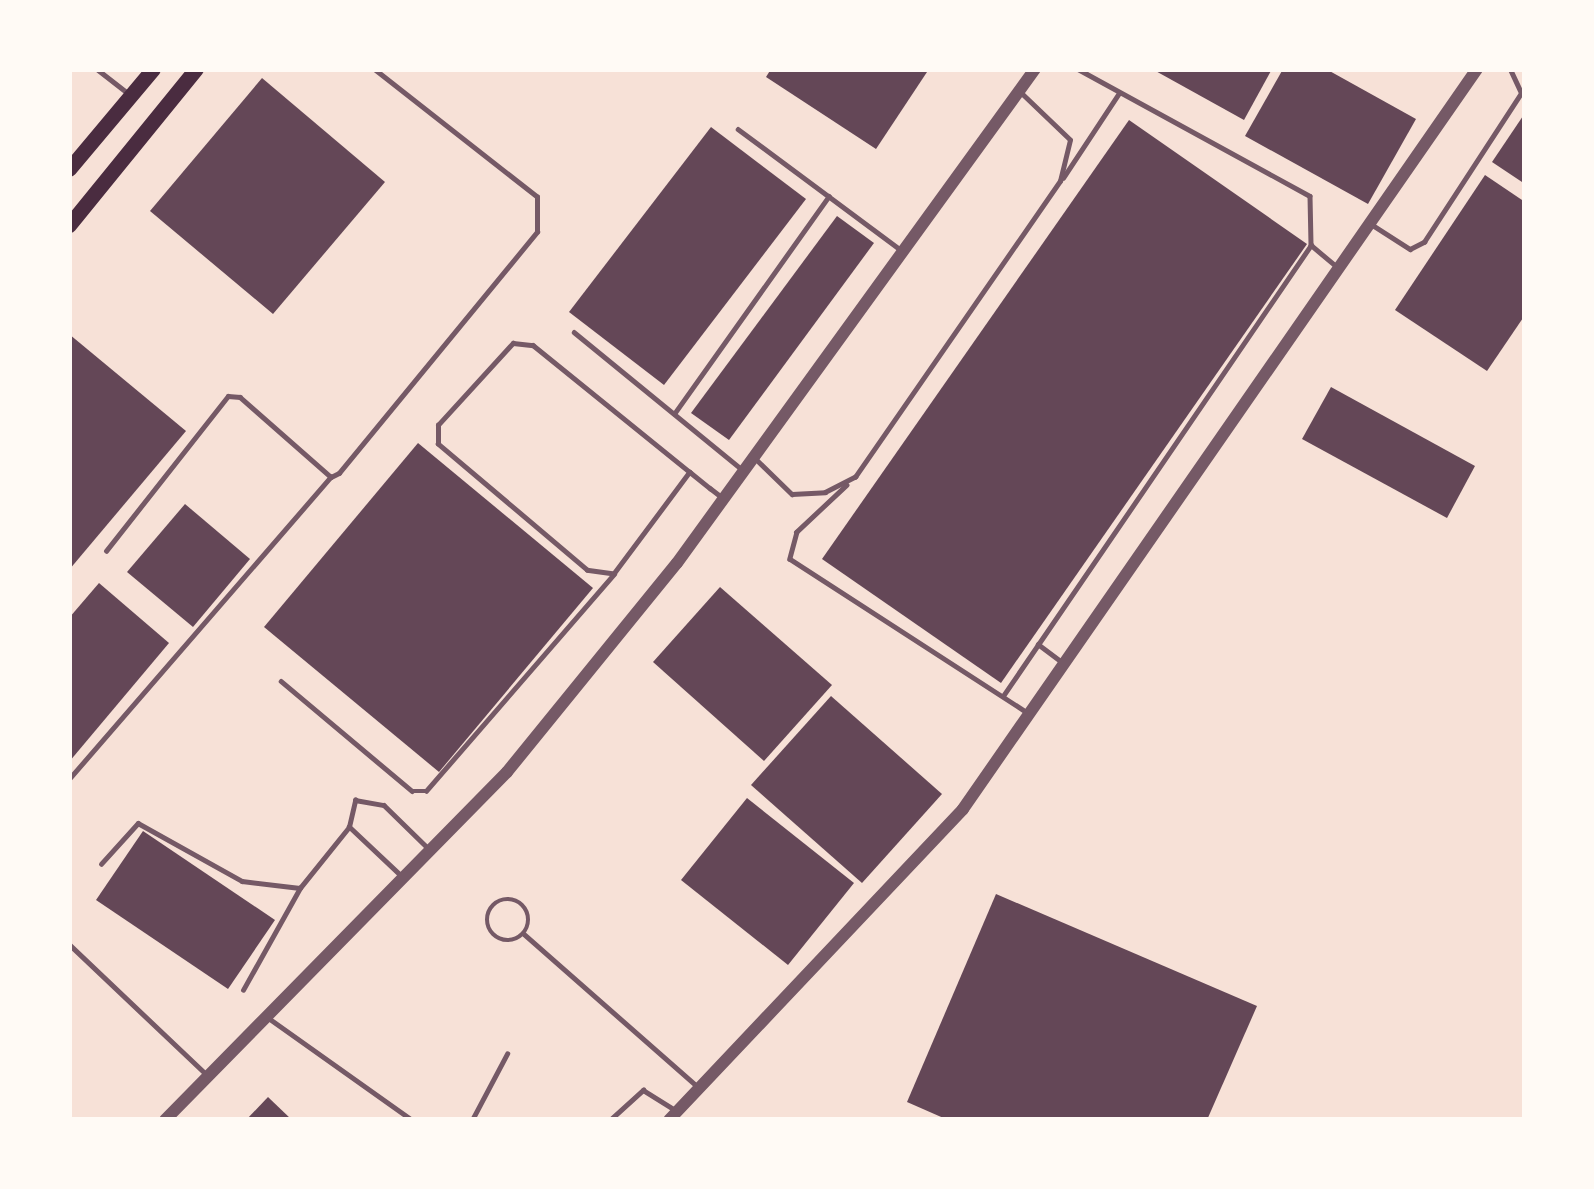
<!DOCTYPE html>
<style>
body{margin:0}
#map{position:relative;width:1594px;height:1189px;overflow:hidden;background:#f7e1d7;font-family:"Asap Condensed",sans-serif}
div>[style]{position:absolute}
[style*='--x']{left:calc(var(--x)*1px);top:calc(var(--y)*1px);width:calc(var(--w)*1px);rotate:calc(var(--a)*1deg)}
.building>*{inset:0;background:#644757}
.service>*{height:4.5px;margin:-2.25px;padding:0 2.25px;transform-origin:2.25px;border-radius:2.25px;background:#755966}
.service>.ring{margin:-2.25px;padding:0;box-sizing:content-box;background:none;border:4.5px solid #755966;border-radius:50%}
.tertiary>*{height:12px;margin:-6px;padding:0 6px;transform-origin:6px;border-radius:6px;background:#755966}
.secondary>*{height:15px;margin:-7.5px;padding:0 7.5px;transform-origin:7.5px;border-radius:7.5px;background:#4a2c40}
span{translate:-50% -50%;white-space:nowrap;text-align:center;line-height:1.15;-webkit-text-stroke:9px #fffaf5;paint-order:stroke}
.frame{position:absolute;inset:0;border:72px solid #fffaf5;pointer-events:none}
</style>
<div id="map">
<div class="building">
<div style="clip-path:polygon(771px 69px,929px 69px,876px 149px,766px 77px)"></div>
<div style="clip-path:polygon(1152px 69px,1272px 69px,1244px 120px)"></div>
<div style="clip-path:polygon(1283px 69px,1326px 69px,1416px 119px,1368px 204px,1245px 136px)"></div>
<div style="clip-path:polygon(262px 78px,385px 182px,273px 314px,150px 211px)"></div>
<div style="clip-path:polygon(1525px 113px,1525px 184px,1492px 162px)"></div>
<div style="clip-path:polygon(1129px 120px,1307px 244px,1001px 683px,822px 559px)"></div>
<div style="clip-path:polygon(711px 127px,806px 199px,664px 385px,569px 312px)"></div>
<div style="clip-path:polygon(1485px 175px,1525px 202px,1525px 315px,1487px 371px,1395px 310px)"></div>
<div style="clip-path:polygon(837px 216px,874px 243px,729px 440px,691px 413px)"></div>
<div style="clip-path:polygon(69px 334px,186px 431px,69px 570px)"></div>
<div style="clip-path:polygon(1331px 387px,1475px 466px,1447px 518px,1302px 439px)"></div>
<div style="clip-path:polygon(418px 443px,593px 588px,439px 772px,264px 627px)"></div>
<div style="clip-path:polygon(185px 504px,250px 559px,193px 627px,127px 572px)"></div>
<div style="clip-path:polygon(99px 583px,169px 643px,69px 762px,69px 618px)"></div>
<div style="clip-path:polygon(720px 587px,832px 685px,764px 761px,653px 662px)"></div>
<div style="clip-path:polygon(831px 696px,942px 794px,862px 883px,751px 785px)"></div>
<div style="clip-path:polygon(747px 798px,854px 883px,788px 965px,681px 880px)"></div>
<div style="clip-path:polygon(143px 831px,275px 920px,228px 989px,96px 900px)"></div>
<div style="clip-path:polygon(996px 894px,1257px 1006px,1207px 1120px,948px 1120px,907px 1102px)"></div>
<div style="clip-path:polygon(268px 1097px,292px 1120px,246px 1120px)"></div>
</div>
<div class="service">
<div style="--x:97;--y:69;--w:37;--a:38"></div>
<div style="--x:1078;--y:69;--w:264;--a:28.7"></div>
<div style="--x:1310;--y:196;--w:49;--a:88.8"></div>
<div style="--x:1311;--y:245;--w:31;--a:40"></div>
<div style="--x:738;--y:129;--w:203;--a:36.6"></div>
<div style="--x:1063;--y:178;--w:102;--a:-56.6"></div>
<div style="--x:1374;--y:226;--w:43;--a:32.6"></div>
<div style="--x:1410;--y:249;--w:16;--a:-27"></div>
<div style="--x:1424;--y:242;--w:178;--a:-56.9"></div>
<div style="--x:1521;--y:93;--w:26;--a:-115"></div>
<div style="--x:574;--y:332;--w:215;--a:39.3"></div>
<div style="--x:674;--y:414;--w:267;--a:-54.6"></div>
<div style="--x:757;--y:460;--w:49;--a:44.2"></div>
<div style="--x:792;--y:494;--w:33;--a:-3"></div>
<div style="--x:825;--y:492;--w:34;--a:-27"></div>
<div style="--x:855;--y:477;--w:360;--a:-55.3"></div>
<div style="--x:1060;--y:181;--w:42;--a:-76.3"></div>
<div style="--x:1070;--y:140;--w:69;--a:-136.2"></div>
<div style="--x:690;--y:472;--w:127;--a:126.7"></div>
<div style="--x:614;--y:574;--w:27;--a:-172"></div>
<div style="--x:587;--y:570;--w:195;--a:-139.8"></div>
<div style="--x:438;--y:444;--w:19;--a:-90"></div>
<div style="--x:438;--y:425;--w:111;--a:-47.6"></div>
<div style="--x:513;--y:343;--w:20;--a:6"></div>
<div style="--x:533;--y:345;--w:202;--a:39"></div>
<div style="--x:690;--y:472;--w:26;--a:39"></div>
<div style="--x:710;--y:488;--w:11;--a:38"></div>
<div style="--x:847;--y:485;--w:69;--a:136.8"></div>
<div style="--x:797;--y:532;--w:28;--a:105"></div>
<div style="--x:790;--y:559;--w:280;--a:32.9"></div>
<div style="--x:106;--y:551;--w:197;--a:-51.8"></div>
<div style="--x:228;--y:396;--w:12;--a:5"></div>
<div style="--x:240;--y:397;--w:121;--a:41.3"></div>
<div style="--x:331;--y:477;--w:9;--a:-27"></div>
<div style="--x:339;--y:473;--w:312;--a:-50.6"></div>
<div style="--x:537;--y:232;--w:35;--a:-90"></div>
<div style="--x:537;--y:197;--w:207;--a:-141.9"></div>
<div style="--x:1038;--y:644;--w:30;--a:37"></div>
<div style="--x:281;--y:681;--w:171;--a:40"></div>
<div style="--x:412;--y:791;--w:14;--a:0"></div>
<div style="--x:426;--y:791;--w:287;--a:-49.1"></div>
<div style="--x:1003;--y:696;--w:546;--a:-55.67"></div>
<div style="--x:69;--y:779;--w:400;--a:-49.1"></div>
<div style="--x:101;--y:864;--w:55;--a:-47.9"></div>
<div style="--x:138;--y:823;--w:119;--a:29.1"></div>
<div style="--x:242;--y:881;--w:58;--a:6.9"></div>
<div style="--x:300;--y:888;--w:78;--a:-51.2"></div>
<div style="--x:400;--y:875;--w:70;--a:-136.7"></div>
<div style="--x:349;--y:827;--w:28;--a:-77"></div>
<div style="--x:355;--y:800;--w:29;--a:10"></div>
<div style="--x:384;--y:805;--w:64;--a:44.4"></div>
<div class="ring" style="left:487px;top:899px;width:37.5px;height:37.5px"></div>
<div style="--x:524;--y:934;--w:227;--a:41.3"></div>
<div style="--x:69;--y:944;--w:186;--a:43.5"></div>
<div style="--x:243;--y:990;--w:117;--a:-60.8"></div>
<div style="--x:270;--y:1019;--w:174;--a:35.4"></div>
<div style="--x:69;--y:1118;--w:4;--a:34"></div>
<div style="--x:472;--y:1120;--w:75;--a:-62.1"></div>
<div style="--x:610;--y:1120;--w:45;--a:-42.3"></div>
<div style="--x:643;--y:1090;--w:34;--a:32"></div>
</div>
<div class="tertiary">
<div style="--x:165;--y:1120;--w:488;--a:-45.5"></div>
<div style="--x:507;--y:772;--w:269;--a:-50.9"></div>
<div style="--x:677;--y:563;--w:610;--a:-54.07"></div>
<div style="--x:669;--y:1120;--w:428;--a:-46.6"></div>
<div style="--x:963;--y:809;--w:901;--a:-55.22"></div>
</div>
<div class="secondary">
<div style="--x:69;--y:169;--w:131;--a:-50"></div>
<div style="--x:69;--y:225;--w:201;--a:-50.9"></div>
</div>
<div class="frame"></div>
</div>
